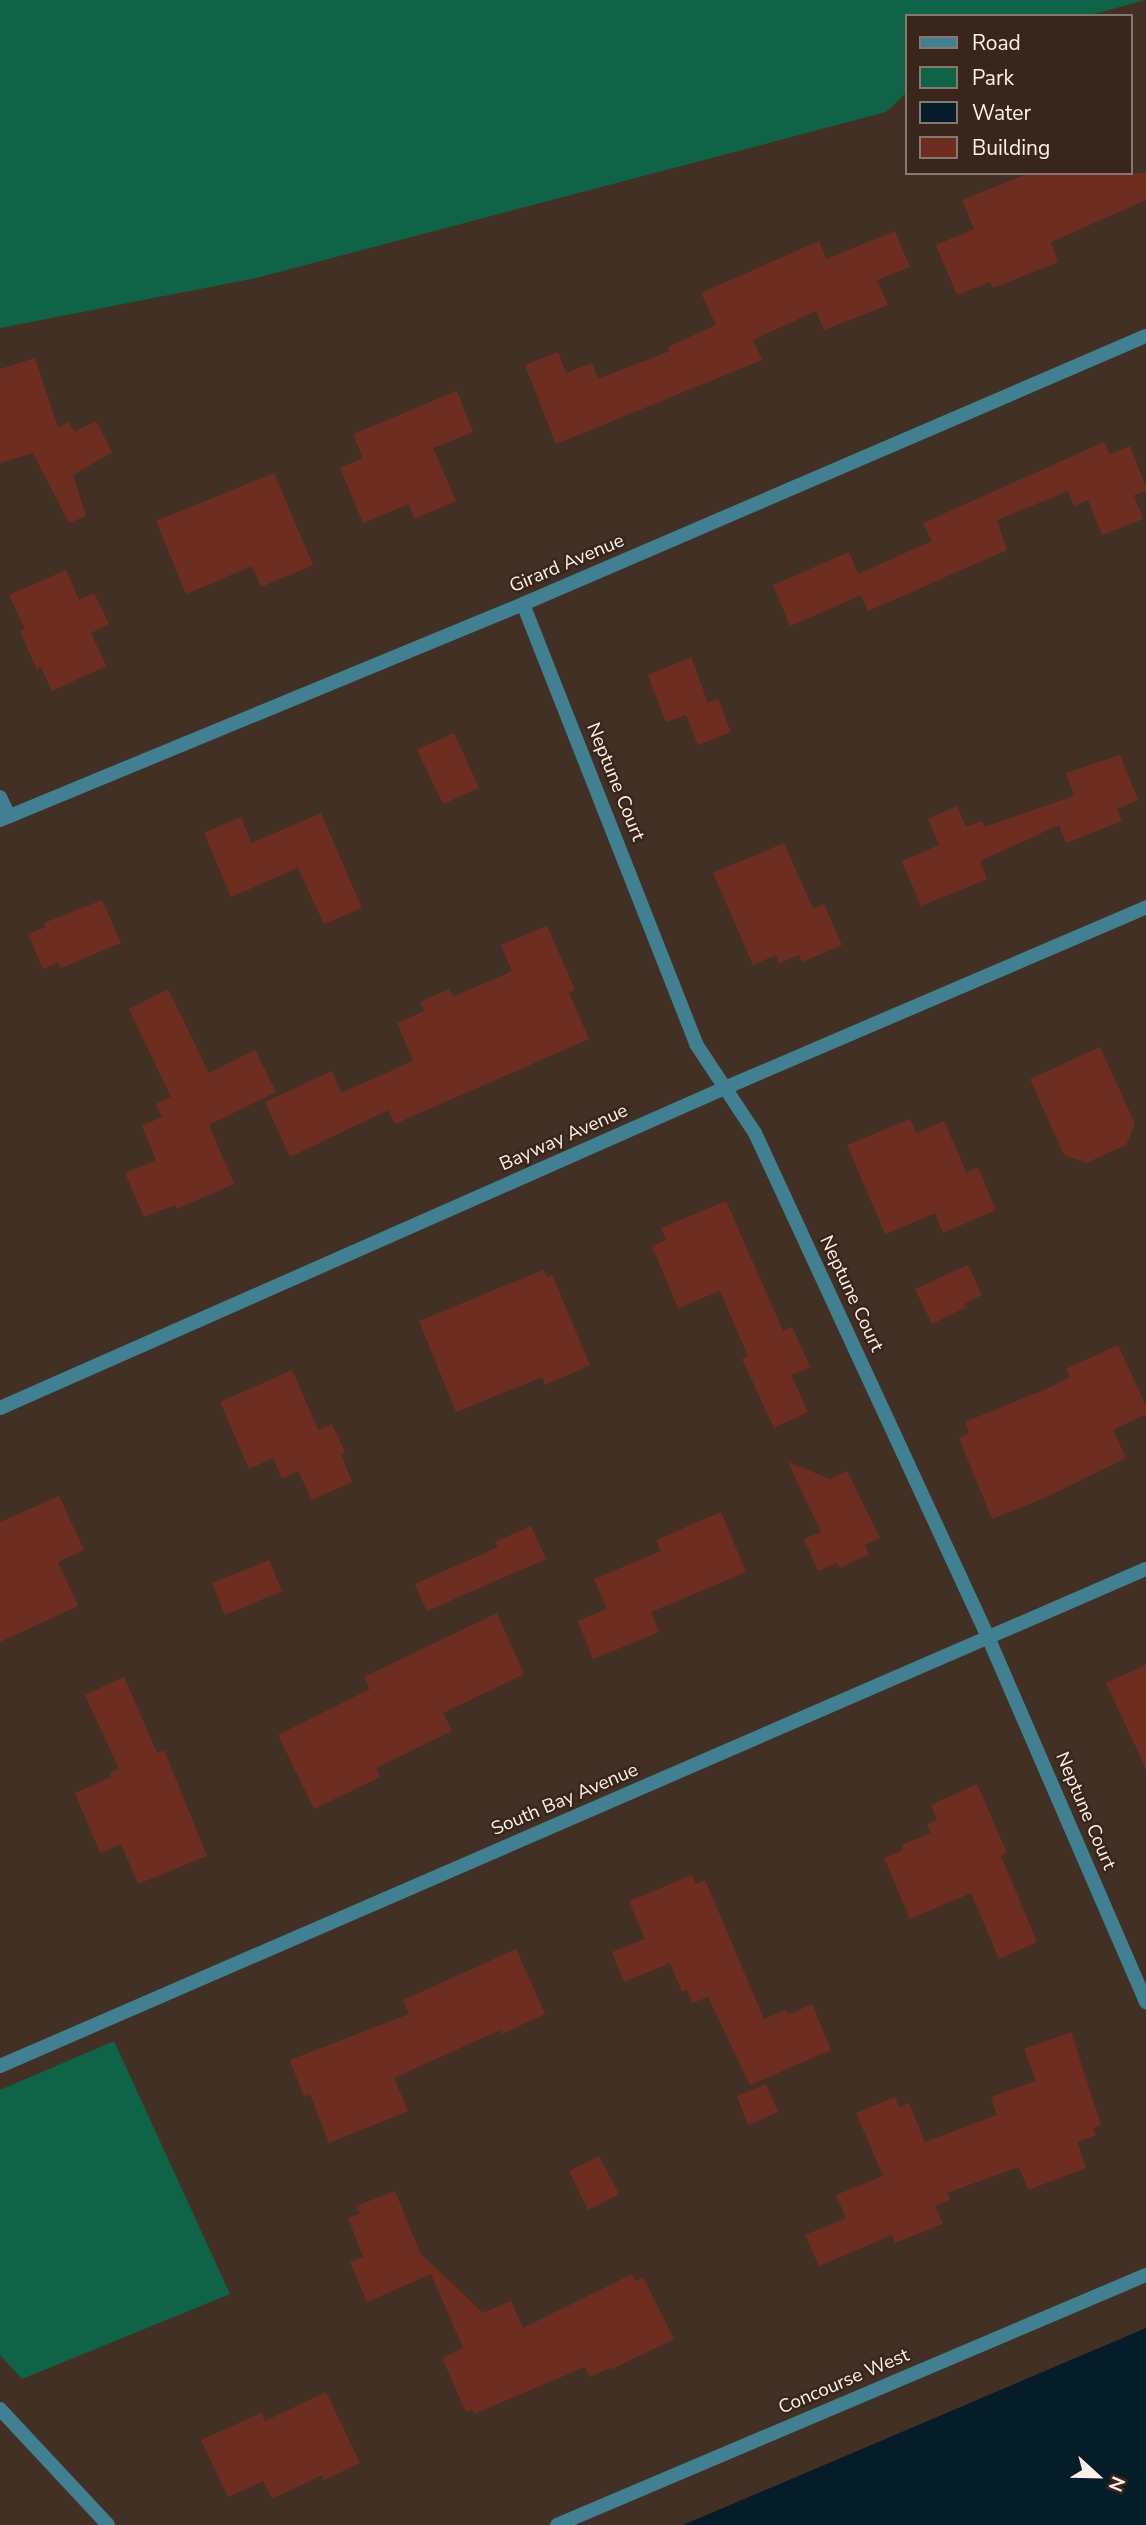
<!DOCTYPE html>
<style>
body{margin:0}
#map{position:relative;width:1146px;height:2525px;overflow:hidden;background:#433025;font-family:"Nunito Sans",sans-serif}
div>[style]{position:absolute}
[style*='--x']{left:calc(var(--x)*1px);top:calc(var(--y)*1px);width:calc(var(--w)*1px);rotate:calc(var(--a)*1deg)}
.green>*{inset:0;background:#0f6447}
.water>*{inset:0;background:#051c29}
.building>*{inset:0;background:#6e2d21}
.minor>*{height:14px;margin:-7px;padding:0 7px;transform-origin:7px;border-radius:7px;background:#408091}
span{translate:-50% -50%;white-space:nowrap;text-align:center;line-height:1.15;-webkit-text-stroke:5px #38261c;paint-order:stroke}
.street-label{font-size:19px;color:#fdf0e9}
.legend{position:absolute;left:905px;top:14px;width:228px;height:161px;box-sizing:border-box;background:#38261c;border:2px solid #87776e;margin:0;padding:9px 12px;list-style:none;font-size:21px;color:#fdf0e9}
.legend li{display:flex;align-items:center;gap:14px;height:35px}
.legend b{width:35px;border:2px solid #87776e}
.north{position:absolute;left:1062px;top:2441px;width:70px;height:70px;-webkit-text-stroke:5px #38261c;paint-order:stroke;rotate:112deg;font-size:19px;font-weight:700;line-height:28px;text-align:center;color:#fdf0e9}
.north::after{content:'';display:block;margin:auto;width:24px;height:32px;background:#fdf0e9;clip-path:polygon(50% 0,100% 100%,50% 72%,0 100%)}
</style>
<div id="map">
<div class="green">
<div style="clip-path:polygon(0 0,1145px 0,1087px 16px,906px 16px,906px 93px,886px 112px,256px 278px,0 328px)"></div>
<div style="clip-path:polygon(114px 2041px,230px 2294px,22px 2379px,0 2355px,0 2090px)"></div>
</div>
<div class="water">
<div style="clip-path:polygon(1146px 2328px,1146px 2525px,683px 2525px)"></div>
</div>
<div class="building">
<div style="clip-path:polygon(1030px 173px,1146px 173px,1146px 200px,1051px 242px,1058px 262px,993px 288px,990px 282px,957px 295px,936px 245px,974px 229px,962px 200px)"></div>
<div style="clip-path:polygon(895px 231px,910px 267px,877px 280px,888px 305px,824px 330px,816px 311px,753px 340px,762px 360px,556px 444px,525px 365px,558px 352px,566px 373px,592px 363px,598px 379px,670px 351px,668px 347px,716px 325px,701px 293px,819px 241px,826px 259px)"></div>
<div style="clip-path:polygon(35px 358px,58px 428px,69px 422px,74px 432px,96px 421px,112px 452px,73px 475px,86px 516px,69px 523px,33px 453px,0 463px,0 369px)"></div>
<div style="clip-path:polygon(457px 391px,473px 432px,433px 448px,456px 501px,414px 519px,409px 504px,363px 523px,340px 468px,363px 458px,353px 434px)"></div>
<div style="clip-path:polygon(1104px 442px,1110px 454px,1130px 446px,1146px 487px,1146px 491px,1134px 495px,1143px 519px,1102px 535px,1088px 500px,1074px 506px,1068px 491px,997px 520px,1007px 550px,868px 611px,861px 595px,790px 626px,773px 585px,849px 552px,858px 574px,932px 541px,923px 523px)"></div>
<div style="clip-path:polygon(274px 473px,313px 565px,261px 587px,252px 566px,186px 594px,156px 521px)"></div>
<div style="clip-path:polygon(66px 570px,79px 600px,94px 593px,109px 624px,91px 633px,106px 666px,52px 691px,41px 667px,37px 670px,20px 631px,25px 629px,9px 595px)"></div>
<div style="clip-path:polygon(691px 657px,708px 703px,718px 699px,731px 732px,698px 745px,686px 715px,666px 722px,648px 675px)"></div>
<div style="clip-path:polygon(454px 733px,479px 788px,443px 804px,417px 750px)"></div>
<div style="clip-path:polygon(1120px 755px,1138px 800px,1117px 809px,1122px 821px,1066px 843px,1059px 825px,980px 861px,987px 879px,921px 906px,902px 861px,939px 845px,928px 819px,957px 806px,966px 827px,982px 821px,984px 827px,1074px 796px,1066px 773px)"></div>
<div style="clip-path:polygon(321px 813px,362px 908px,324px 924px,298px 868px,231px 897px,204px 833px,241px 817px,251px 843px)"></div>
<div style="clip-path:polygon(784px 843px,813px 909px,824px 904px,842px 945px,802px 962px,799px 955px,779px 963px,776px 955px,753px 965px,713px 873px)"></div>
<div style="clip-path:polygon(102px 900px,121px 943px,61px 968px,58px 962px,43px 969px,28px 934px,46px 927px,44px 923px)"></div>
<div style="clip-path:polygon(547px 926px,575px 990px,569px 993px,589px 1039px,395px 1124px,388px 1110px,290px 1157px,265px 1102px,332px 1071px,341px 1093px,413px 1061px,397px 1023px,424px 1011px,420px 1002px,449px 989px,453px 997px,512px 971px,501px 945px)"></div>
<div style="clip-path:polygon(168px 989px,209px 1073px,255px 1050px,276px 1092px,209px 1125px,234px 1184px,176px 1209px,175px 1205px,144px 1217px,125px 1173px,156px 1160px,142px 1126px,162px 1117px,156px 1104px,171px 1097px,129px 1009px)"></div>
<div style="clip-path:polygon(1100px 1047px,1135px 1124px,1126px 1145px,1086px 1163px,1064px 1155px,1030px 1079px)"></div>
<div style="clip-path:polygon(910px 1119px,916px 1133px,944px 1121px,966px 1172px,978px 1168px,996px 1210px,943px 1233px,935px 1213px,885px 1234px,847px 1145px)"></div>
<div style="clip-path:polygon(726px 1201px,783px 1331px,792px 1327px,810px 1367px,791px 1375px,808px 1412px,774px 1428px,742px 1359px,748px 1356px,720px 1291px,678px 1308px,652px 1246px,666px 1240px,661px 1228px)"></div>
<div style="clip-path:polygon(968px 1265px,982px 1295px,964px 1304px,966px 1307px,932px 1324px,915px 1289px)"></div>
<div style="clip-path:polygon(543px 1270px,547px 1277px,552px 1275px,590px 1365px,545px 1385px,542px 1377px,456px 1412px,419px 1321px)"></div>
<div style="clip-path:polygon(1118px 1345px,1146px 1406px,1146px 1414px,1113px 1430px,1126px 1458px,1051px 1495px,992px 1519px,959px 1438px,969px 1433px,965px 1422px,1051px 1387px,1070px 1377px,1066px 1369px)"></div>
<div style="clip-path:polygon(292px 1370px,318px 1430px,332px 1424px,345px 1452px,341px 1454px,352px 1482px,312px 1500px,298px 1471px,282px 1479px,273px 1458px,249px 1469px,220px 1402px)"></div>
<div style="clip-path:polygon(788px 1462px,830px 1479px,847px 1471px,880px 1538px,865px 1545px,869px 1554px,840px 1568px,837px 1563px,818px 1571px,804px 1539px,821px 1532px)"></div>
<div style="clip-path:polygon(59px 1496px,84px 1550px,58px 1562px,78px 1606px,0 1642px,0 1522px)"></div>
<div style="clip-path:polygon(721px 1512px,746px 1572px,651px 1612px,659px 1632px,593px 1659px,578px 1621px,607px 1609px,594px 1579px,661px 1551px,656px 1540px)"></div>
<div style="clip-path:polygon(531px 1526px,546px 1559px,427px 1611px,415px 1584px,498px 1547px,495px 1542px)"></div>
<div style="clip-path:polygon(269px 1560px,282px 1591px,225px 1615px,212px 1583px)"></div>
<div style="clip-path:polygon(497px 1613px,524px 1674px,443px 1713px,452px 1731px,376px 1768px,380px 1777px,314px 1809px,278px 1735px,370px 1689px,364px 1677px)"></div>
<div style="clip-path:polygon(1146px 1665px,1146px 1769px,1106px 1683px)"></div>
<div style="clip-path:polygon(124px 1677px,157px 1753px,164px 1750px,207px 1856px,138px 1884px,121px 1844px,100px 1853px,75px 1793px,111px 1777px,110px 1773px,119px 1769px,85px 1695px)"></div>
<div style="clip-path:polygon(977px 1784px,1007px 1853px,1001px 1856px,1037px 1942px,999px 1959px,971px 1893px,910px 1919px,884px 1858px,903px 1850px,901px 1845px,931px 1833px,927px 1824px,937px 1820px,931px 1805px)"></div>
<div style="clip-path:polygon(692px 1875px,696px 1884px,705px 1880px,764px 2019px,786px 2010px,788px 2015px,812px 2004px,831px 2050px,750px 2085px,708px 1997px,692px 2003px,687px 1990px,682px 1992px,670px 1963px,624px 1982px,612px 1952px,645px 1939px,629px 1901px)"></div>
<div style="clip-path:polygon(516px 1949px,545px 2014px,502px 2034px,500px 2030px,394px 2078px,408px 2111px,329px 2143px,310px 2094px,304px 2097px,290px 2060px,409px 2014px,403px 2000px)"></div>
<div style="clip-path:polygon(1071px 2032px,1101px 2125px,1093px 2128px,1096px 2135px,1077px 2142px,1086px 2168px,1028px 2190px,1019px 2167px,947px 2193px,950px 2200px,935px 2206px,943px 2224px,895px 2243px,892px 2235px,819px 2266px,805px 2235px,846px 2218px,836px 2195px,883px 2176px,856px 2113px,895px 2097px,899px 2108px,909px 2103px,925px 2142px,997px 2115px,991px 2097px,1036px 2081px,1024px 2049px)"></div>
<div style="clip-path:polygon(766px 2084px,778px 2112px,748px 2125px,737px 2096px)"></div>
<div style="clip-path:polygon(599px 2156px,619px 2194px,588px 2210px,569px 2171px)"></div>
<div style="clip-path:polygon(395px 2191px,420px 2253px,483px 2313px,511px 2301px,523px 2328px,632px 2274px,635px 2281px,643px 2277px,674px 2339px,610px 2370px,609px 2368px,590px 2377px,585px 2367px,474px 2414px,472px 2409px,466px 2412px,442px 2358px,463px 2348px,431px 2274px,367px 2302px,350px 2262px,363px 2257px,348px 2218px,360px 2214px,356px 2206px)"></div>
<div style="clip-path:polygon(326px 2392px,360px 2463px,324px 2480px,322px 2475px,272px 2499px,263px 2481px,228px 2497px,201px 2440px,261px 2413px,265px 2421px)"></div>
</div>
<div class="minor">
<div style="--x:523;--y:604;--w:473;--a:68.5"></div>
<div style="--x:696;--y:1044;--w:107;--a:56.5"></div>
<div style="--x:755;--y:1133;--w:555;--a:65.19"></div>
<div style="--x:988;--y:1637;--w:398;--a:66.6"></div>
<div style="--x:0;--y:797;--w:21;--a:65"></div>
<div style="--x:0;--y:820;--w:566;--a:-22.44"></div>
<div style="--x:523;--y:604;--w:678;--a:-23.28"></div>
<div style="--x:0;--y:1408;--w:795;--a:-23.82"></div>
<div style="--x:727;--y:1087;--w:456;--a:-23.2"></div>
<div style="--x:0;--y:2066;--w:1249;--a:-23.45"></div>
<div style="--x:0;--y:2409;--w:158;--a:47"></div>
<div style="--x:557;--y:2525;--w:640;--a:-23"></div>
</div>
<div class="street-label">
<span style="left:567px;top:564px;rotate:-23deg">Girard Avenue</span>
<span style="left:615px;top:782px;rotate:68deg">Neptune Court</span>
<span style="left:564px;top:1138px;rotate:-24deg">Bayway Avenue</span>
<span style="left:851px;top:1294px;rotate:65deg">Neptune Court</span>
<span style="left:565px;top:1800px;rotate:-23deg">South Bay Avenue</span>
<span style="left:1085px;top:1811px;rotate:67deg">Neptune Court</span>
<span style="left:844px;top:2382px;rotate:-23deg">Concourse West</span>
</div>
<ul class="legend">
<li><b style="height:9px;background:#408091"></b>Road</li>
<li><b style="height:19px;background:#0f6447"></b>Park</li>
<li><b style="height:19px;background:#051c29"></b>Water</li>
<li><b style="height:19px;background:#6e2d21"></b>Building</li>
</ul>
<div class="north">N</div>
</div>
